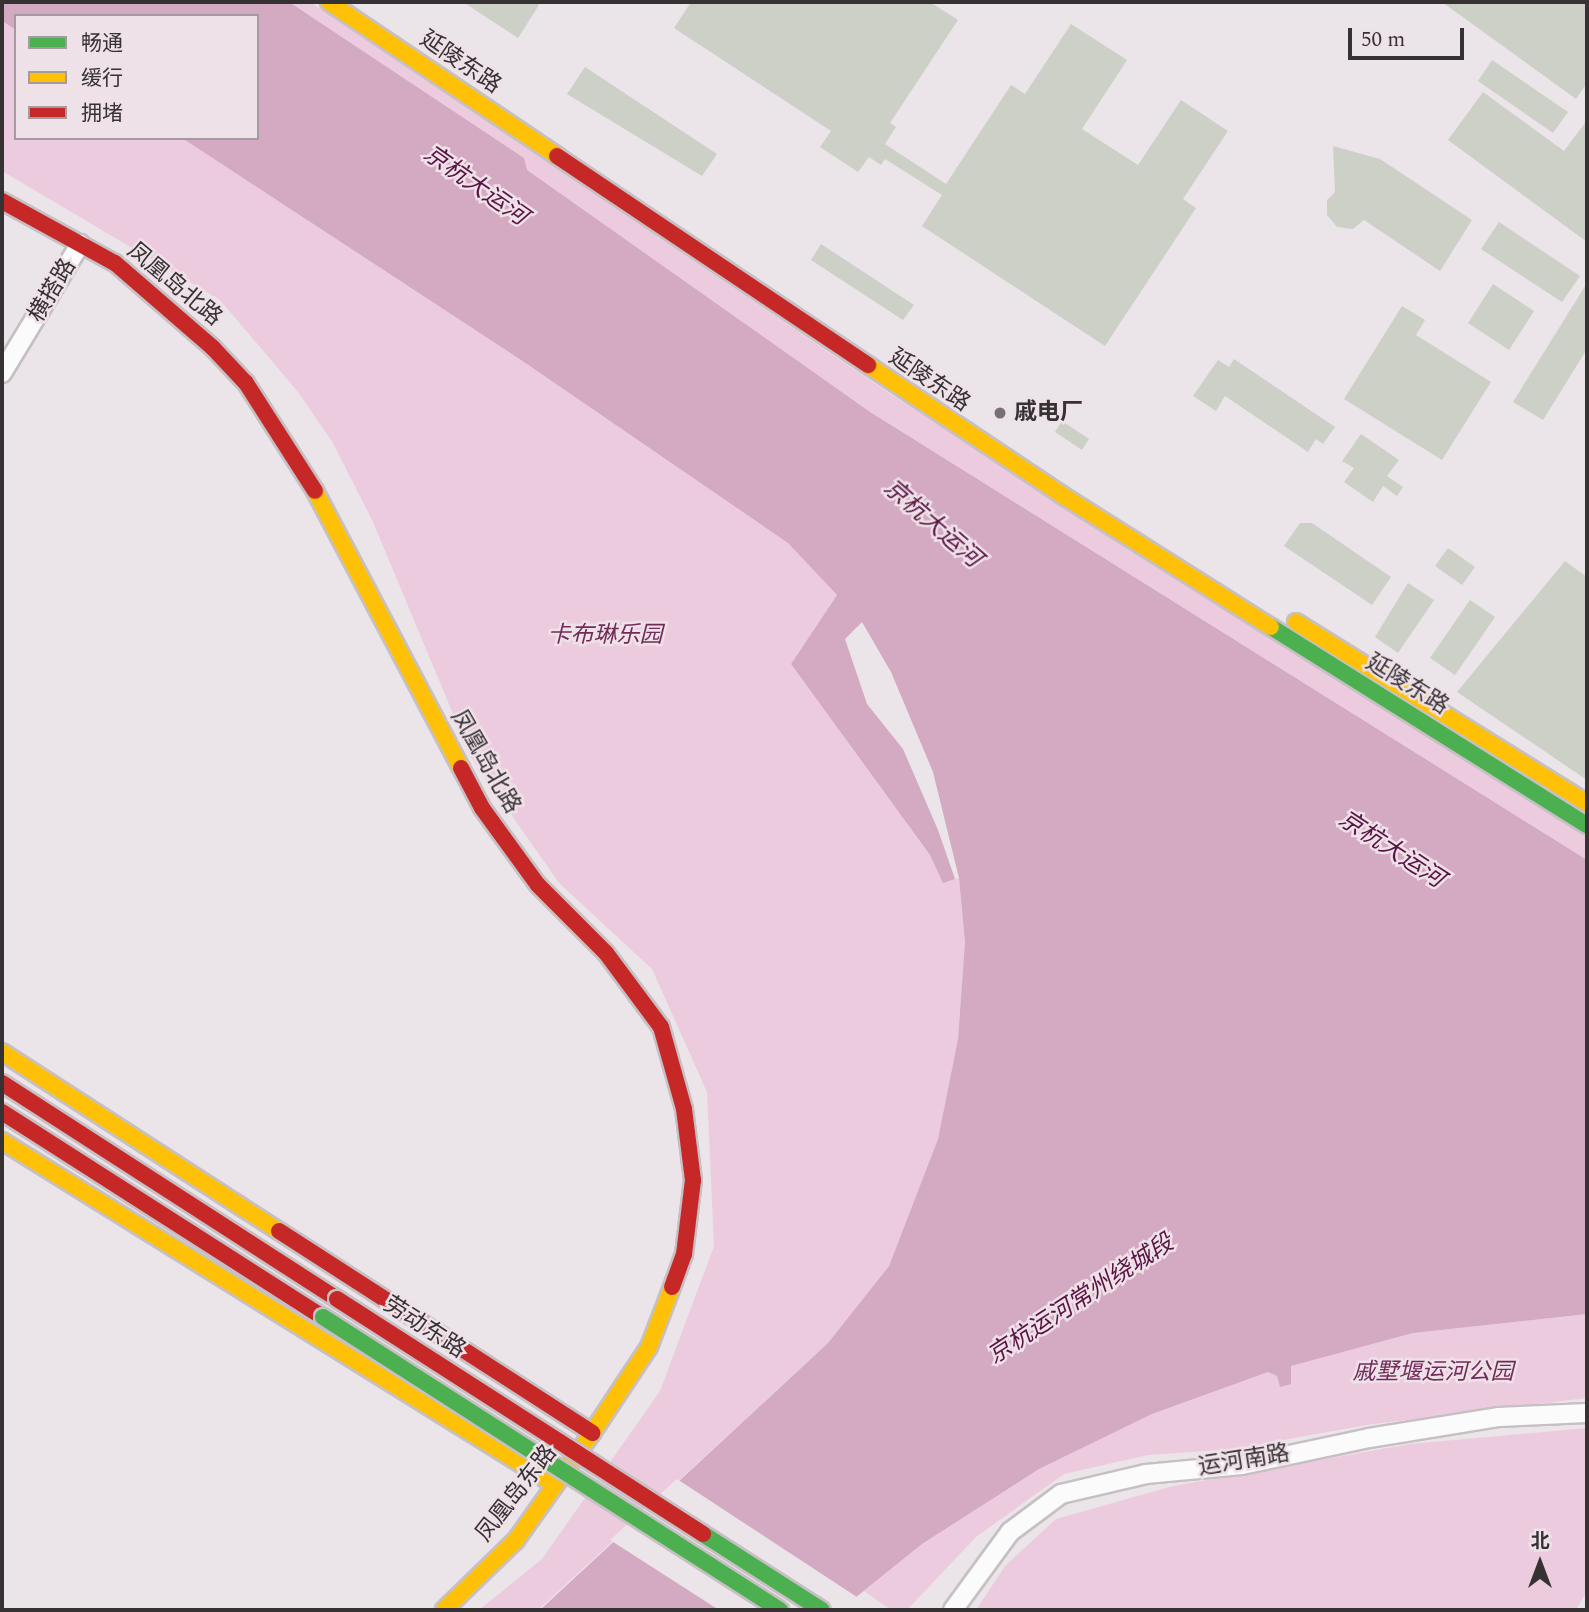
<!DOCTYPE html>
<meta charset="utf-8">
<style>
body{margin:0}
#map{position:relative;width:1589px;height:1612px;overflow:hidden;background:#ebe4e8;font-family:Spectral,"Noto Sans SC",serif}
div>[style]{position:absolute}
[style*='--x']{left:calc(var(--x)*1px);top:calc(var(--y)*1px);width:calc(var(--w)*1px);rotate:calc(var(--a)*1deg)}
.green>*{inset:0;background:#edcbdf}
.water>*{inset:0;background:#d4a9c2}
.pier>*{inset:0;background:#ebe4e8}
.building>*{inset:0;background:#cdd0c7}
.roads{filter:drop-shadow(2px 0 #c6c0c4) drop-shadow(-2px 0 #c6c0c4) drop-shadow(0 2px #c6c0c4) drop-shadow(0 -2px #c6c0c4)}
.street>*{height:18px;margin:-9px;padding:0 9px;transform-origin:9px;border-radius:9px;background:#fcfbfc}
.fast>*{height:16px;margin:-8px;padding:0 8px;transform-origin:8px;border-radius:8px;background:#4caf50}
.slow>*{height:16px;margin:-8px;padding:0 8px;transform-origin:8px;border-radius:8px;background:#ffc107}
.jam>*{height:16px;margin:-8px;padding:0 8px;transform-origin:8px;border-radius:8px;background:#c62828}
.bridges{filter:drop-shadow(2px 0 #c6c0c4) drop-shadow(-2px 0 #c6c0c4) drop-shadow(0 2px #c6c0c4) drop-shadow(0 -2px #c6c0c4)}
.fast-bridge>*{height:16px;margin:-8px;padding:0 8px;transform-origin:8px;border-radius:8px;background:#4caf50}
.jam-bridge>*{height:16px;margin:-8px;padding:0 8px;transform-origin:8px;border-radius:8px;background:#c62828}
.dots>*{width:19px;height:19px;translate:-50% -50%;box-sizing:border-box;border:4px solid #eee1e8;border-radius:50%}
span{translate:-50% -50%;white-space:nowrap;text-align:center;line-height:1.15;-webkit-text-stroke:5px #eee1e8;paint-order:stroke}
.street-label{font-size:23px;color:#363133}
.poi-label{font-size:23px;color:#363133;font-weight:700}
.left{translate:0 -50%;text-align:left}
.park-label{font-size:23px;color:#712b59;font-style:italic}
.water-label{font-size:24px;color:#591443;font-style:italic}
.frame{position:absolute;inset:0;border:4px solid #363133;pointer-events:none}
.legend{position:absolute;left:14px;top:14px;width:245px;height:126px;box-sizing:border-box;background:#eee1e8;border:2px solid #a49ba0;margin:0;padding:9px 12px;list-style:none;font-size:21px;color:#363133}
.legend li{display:flex;align-items:center;gap:14px;height:35px}
.legend b{width:35px;border:2px solid #a49ba0}
.north{position:absolute;left:1505px;top:1528px;width:70px;height:70px;-webkit-text-stroke:5px #eee1e8;paint-order:stroke;rotate:0deg;font-size:19px;font-weight:700;line-height:28px;text-align:center;color:#363133}
.north::after{content:'';display:block;margin:auto;width:24px;height:32px;background:#363133;clip-path:polygon(50% 0,100% 100%,50% 72%,0 100%)}
.scale{position:absolute;left:1348px;top:28px;width:116px;height:32px;box-sizing:border-box;border:4px solid #363133;border-top:0;padding-left:9px;font-size:21px;line-height:24px;white-space:nowrap;color:#363133;-webkit-text-stroke:5px #eee1e8;paint-order:stroke}
</style>
<div id="map">
<div class="green">
<div style="clip-path:polygon(267px 2px,310px 2px,892px 395px,1587px 832px,1587px 880px,878px 421px)"></div>
<div style="clip-path:polygon(2px 21px,16px 30px,16px 138px,182px 138px,521px 360px,788px 543px,837px 595px,791px 664px,930px 855px,943px 882px,959px 878px,965px 942px,958px 1039px,938px 1139px,889px 1266px,828px 1343px,538px 1610px,479px 1610px,542px 1559px,660px 1391px,714px 1246px,707px 1092px,652px 969px,559px 883px,471px 757px,373px 522px,333px 443px,298px 392px,220px 300px,2px 171px)"></div>
<div style="clip-path:polygon(1587px 1314px,1587px 1398px,1366px 1425px,1234px 1449px,1148px 1455px,1064px 1474px,976px 1537px,907px 1610px,891px 1610px,864px 1591px,922px 1544px,1039px 1469px,1152px 1414px,1268px 1372px,1277px 1376px,1280px 1387px,1291px 1366px,1413px 1333px)"></div>
<div style="clip-path:polygon(1587px 1428px,1587px 1591px,1576px 1610px,976px 1610px,1005px 1566px,1056px 1519px,1173px 1486px,1410px 1444px)"></div>
</div>
<div class="water">
<div style="clip-path:polygon(2px 2px,289px 2px,524px 158px,527px 170px,870px 412px,1587px 860px,1587px 1314px,1413px 1333px,1291px 1366px,1291px 1384px,1280px 1387px,1277px 1376px,1268px 1372px,1152px 1414px,1039px 1469px,922px 1544px,840px 1610px,540px 1610px,828px 1343px,889px 1266px,938px 1139px,958px 1039px,965px 942px,959px 878px,933px 772px,891px 672px,862px 622px,845px 639px,867px 704px,903px 749px,938px 830px,955px 879px,943px 883px,930px 855px,791px 664px,837px 595px,788px 543px,521px 360px,182px 138px,257px 138px,257px 16px,16px 16px,16px 30px,2px 21px)"></div>
</div>
<div class="pier">
<div style="clip-path:polygon(677px 1479px,860px 1599px,846px 1610px,719px 1610px,610px 1540px)"></div>
</div>
<div class="building">
<div style="clip-path:polygon(463px 2px,533px 2px,539px 5px,518px 38px)"></div>
<div style="clip-path:polygon(691px 2px,930px 2px,958px 20px,890px 123px,896px 127px,885px 144px,946px 184px,1011px 85px,1025px 94px,1071px 24px,1127px 60px,1082px 129px,1138px 165px,1181px 100px,1228px 131px,1183px 199px,1196px 208px,1105px 346px,922px 226px,942px 195px,885px 159px,881px 165px,869px 157px,858px 172px,820px 147px,831px 131px,674px 28px)"></div>
<div style="clip-path:polygon(1442px 2px,1587px 2px,1587px 83px,1576px 99px)"></div>
<div style="clip-path:polygon(1492px 60px,1568px 112px,1553px 133px,1478px 81px)"></div>
<div style="clip-path:polygon(585px 67px,717px 154px,702px 176px,567px 94px)"></div>
<div style="clip-path:polygon(1483px 92px,1564px 151px,1587px 120px,1587px 242px,1448px 140px)"></div>
<div style="clip-path:polygon(1333px 146px,1380px 159px,1472px 220px,1440px 271px,1364px 220px,1353px 229px,1337px 227px,1327px 215px,1327px 200px,1335px 192px)"></div>
<div style="clip-path:polygon(1499px 222px,1580px 276px,1562px 302px,1481px 249px)"></div>
<div style="clip-path:polygon(821px 244px,914px 305px,903px 320px,811px 260px)"></div>
<div style="clip-path:polygon(1587px 283px,1587px 349px,1543px 420px,1513px 402px)"></div>
<div style="clip-path:polygon(1493px 284px,1534px 311px,1509px 350px,1468px 323px)"></div>
<div style="clip-path:polygon(1402px 306px,1425px 320px,1416px 335px,1491px 382px,1442px 460px,1344px 399px)"></div>
<div style="clip-path:polygon(1234px 359px,1335px 427px,1323px 444px,1316px 439px,1308px 452px,1225px 396px,1216px 411px,1193px 396px,1218px 360px,1229px 367px)"></div>
<div style="clip-path:polygon(1062px 421px,1089px 439px,1082px 450px,1055px 432px)"></div>
<div style="clip-path:polygon(1361px 434px,1399px 460px,1387px 476px,1403px 487px,1397px 496px,1383px 486px,1373px 502px,1344px 482px,1354px 468px,1342px 461px)"></div>
<div style="clip-path:polygon(1300px 523px,1312px 523px,1391px 577px,1372px 605px,1284px 546px)"></div>
<div style="clip-path:polygon(1448px 548px,1475px 567px,1462px 585px,1435px 566px)"></div>
<div style="clip-path:polygon(1565px 561px,1587px 577px,1587px 780px,1457px 692px)"></div>
<div style="clip-path:polygon(1408px 583px,1434px 600px,1398px 653px,1375px 637px)"></div>
<div style="clip-path:polygon(1470px 600px,1495px 617px,1455px 675px,1430px 658px)"></div>
</div>
<div class="roads">
<div class="street">
<div style="--x:2;--y:373;--w:151;--a:-58.8"></div>
<div style="--x:953;--y:1610;--w:97;--a:-53.8"></div>
<div style="--x:1010;--y:1532;--w:64;--a:-36.7"></div>
<div style="--x:1061;--y:1494;--w:87;--a:-13.2"></div>
<div style="--x:1146;--y:1474;--w:96;--a:-5.4"></div>
<div style="--x:1242;--y:1465;--w:130;--a:-12"></div>
<div style="--x:1369;--y:1438;--w:132;--a:-9.2"></div>
<div style="--x:1499;--y:1417;--w:88;--a:-2.6"></div>
</div>
<div class="fast">
<div style="--x:1271;--y:627;--w:373;--a:32.1"></div>
</div>
<div class="slow">
<div style="--x:329;--y:2;--w:275;--a:34"></div>
<div style="--x:868;--y:365;--w:234;--a:33.8"></div>
<div style="--x:1062;--y:495;--w:247;--a:32.3"></div>
<div style="--x:315;--y:491;--w:313;--a:62.2"></div>
<div style="--x:1296;--y:622;--w:343;--a:31.9"></div>
<div style="--x:2;--y:1052;--w:330;--a:32.9"></div>
<div style="--x:2;--y:1141;--w:651;--a:31.88"></div>
<div style="--x:444;--y:1610;--w:100;--a:-44.2"></div>
<div style="--x:516;--y:1540;--w:131;--a:-54.6"></div>
<div style="--x:592;--y:1433;--w:103;--a:-56.5"></div>
<div style="--x:649;--y:1347;--w:64;--a:-69"></div>
</div>
<div class="jam">
<div style="--x:557;--y:156;--w:375;--a:33.9"></div>
<div style="--x:2;--y:201;--w:129;--a:28.8"></div>
<div style="--x:115;--y:263;--w:130;--a:40.9"></div>
<div style="--x:213;--y:348;--w:48;--a:46.7"></div>
<div style="--x:246;--y:383;--w:128;--a:57.4"></div>
<div style="--x:461;--y:768;--w:45;--a:62.3"></div>
<div style="--x:482;--y:808;--w:95;--a:54"></div>
<div style="--x:538;--y:885;--w:96;--a:45"></div>
<div style="--x:606;--y:953;--w:92;--a:53.4"></div>
<div style="--x:661;--y:1027;--w:85;--a:74.3"></div>
<div style="--x:684;--y:1109;--w:72;--a:82.8"></div>
<div style="--x:693;--y:1180;--w:75;--a:96.9"></div>
<div style="--x:684;--y:1254;--w:35;--a:110"></div>
<div style="--x:2;--y:1083;--w:399;--a:32.8"></div>
<div style="--x:2;--y:1112;--w:381;--a:32.6"></div>
<div style="--x:279;--y:1231;--w:373;--a:32.8"></div>
</div>
</div>
<div class="bridges">
<div class="fast-bridge">
<div style="--x:323;--y:1317;--w:543;--a:32.67"></div>
<div style="--x:703;--y:1534;--w:141;--a:32.6"></div>
</div>
<div class="jam-bridge">
<div style="--x:337;--y:1299;--w:435;--a:32.7"></div>
</div>
</div>
<div class="dots">
<div style="left:1000px;top:413px;background:#757072"></div>
</div>
<div class="street-label">
<span style="left:460px;top:63px;rotate:34deg">延陵东路</span>
<span style="left:174px;top:285px;rotate:40deg">凤凰岛北路</span>
<span style="left:53px;top:291px;rotate:-59deg">横搭路</span>
<span style="left:929px;top:381px;rotate:34deg">延陵东路</span>
<span style="left:1407px;top:685px;rotate:32deg">延陵东路</span>
<span style="left:485px;top:762px;rotate:60deg">凤凰岛北路</span>
<span style="left:424px;top:1328px;rotate:33deg">劳动东路</span>
<span style="left:1244px;top:1461px;rotate:-9deg">运河南路</span>
<span style="left:517px;top:1494px;rotate:-52deg">凤凰岛东路</span>
</div>
<div class="poi-label">
<span class="left" style="left:1014px;top:413px">戚电厂</span>
</div>
<div class="park-label">
<span style="left:605px;top:636px">卡布琳乐园</span>
<span style="left:1433px;top:1373px">戚墅堰运河公园</span>
</div>
<div class="water-label">
<span style="left:475px;top:186px;rotate:35deg">京杭大运河</span>
<span style="left:932px;top:524px;rotate:41deg">京杭大运河</span>
<span style="left:1391px;top:850px;rotate:33deg">京杭大运河</span>
<span style="left:1081px;top:1300px;rotate:-33deg">京杭运河常州绕城段</span>
</div>
<div class="frame"></div>
<ul class="legend">
<li><b style="height:9px;background:#4caf50"></b>畅通</li>
<li><b style="height:9px;background:#ffc107"></b>缓行</li>
<li><b style="height:9px;background:#c62828"></b>拥堵</li>
</ul>
<div class="north">北</div>
<div class="scale">50 m</div>
</div>
